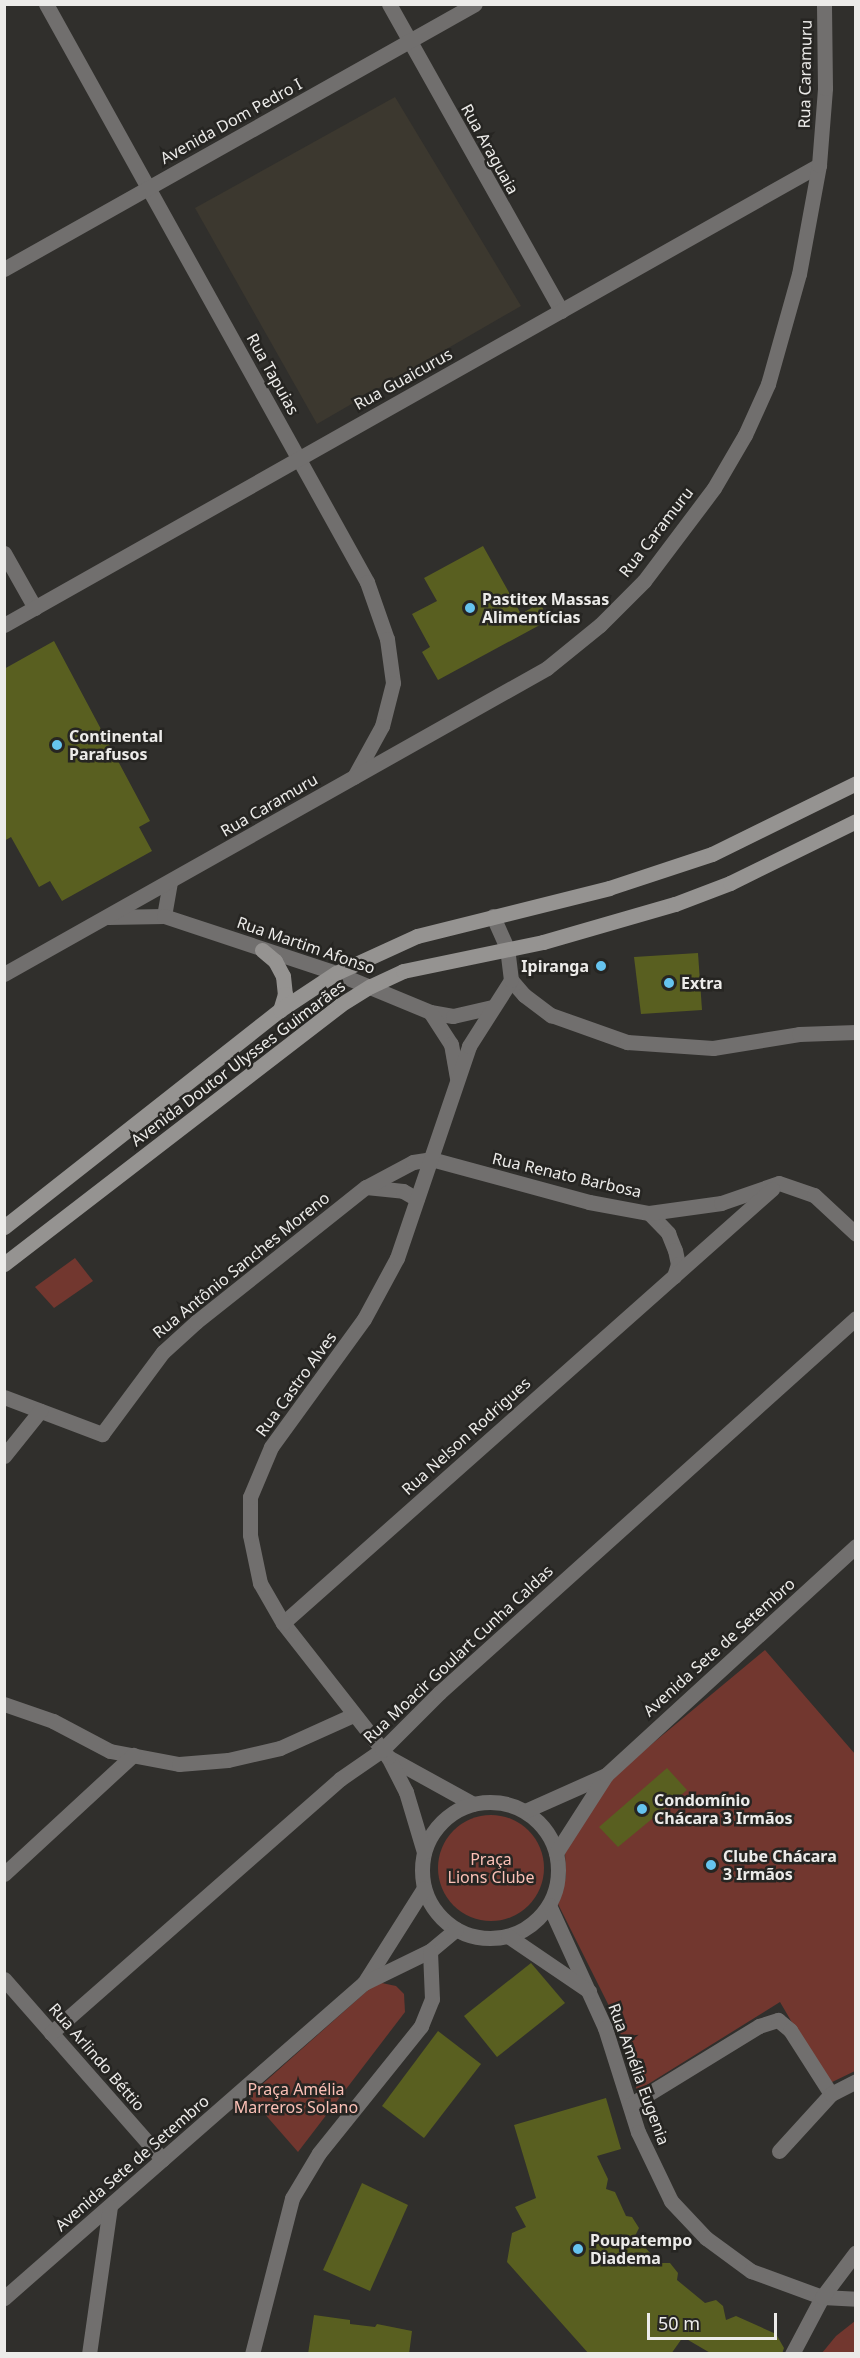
<!DOCTYPE html>
<meta charset="utf-8">
<style>
body{margin:0}
#map{position:relative;width:860px;height:2358px;overflow:hidden;background:#302f2c;font-family:"Noto Sans",sans-serif}
div>[style]{position:absolute}
[style*='--x']{left:calc(var(--x)*1px);top:calc(var(--y)*1px);width:calc(var(--w)*1px);rotate:calc(var(--a)*1deg)}
.built>*{inset:0;background:#3c382f}
.green>*{inset:0;background:#72372f}
.round{border-radius:50%}
.building>*{inset:0;background:#595f20}
.street>*{height:15px;margin:-7.5px;padding:0 7.5px;transform-origin:7.5px;border-radius:7.5px;background:#716f6e}
.street>.ring{margin:-7.5px;padding:0;box-sizing:content-box;background:none;border:15px solid #716f6e;border-radius:50%}
.secondary>*{height:15px;margin:-7.5px;padding:0 7.5px;transform-origin:7.5px;border-radius:7.5px;background:#959391}
.dots>*{width:16px;height:16px;translate:-50% -50%;box-sizing:border-box;border:3px solid #262522;border-radius:50%}
span{translate:-50% -50%;white-space:nowrap;text-align:center;line-height:1.15;-webkit-text-stroke:5px #262522;paint-order:stroke}
.street-label{font-size:16px;color:#ecebe9}
.poi-label{font-size:16px;color:#ecebe9;font-weight:700}
.left{translate:0 -50%;text-align:left}
.right{translate:-100% -50%;text-align:right}
.park-label{font-size:16px;color:#fbc0b6}
.frame{position:absolute;inset:0;border:6px solid #ecebe9;pointer-events:none}
.scale{position:absolute;left:647px;top:2313px;width:130px;height:27px;box-sizing:border-box;border:3px solid #ecebe9;border-top:0;padding-left:8px;font-size:18px;line-height:21px;white-space:nowrap;color:#ecebe9;-webkit-text-stroke:4px #262522;paint-order:stroke}
</style>
<div id="map">
<div class="built">
<div style="clip-path:polygon(395px 97px,521px 306px,317px 424px,195px 208px)"></div>
</div>
<div class="green">
<div style="clip-path:polygon(75px 1258px,93px 1281px,54px 1308px,35px 1287px)"></div>
<div style="clip-path:polygon(765px 1650px,855px 1754px,855px 2071px,828px 2084px,780px 2002px,637px 2091px,617px 2022px,558px 1904px,566px 1877px,565px 1853px,611px 1778px)"></div>
<div class="round" style="left:438px;top:1815px;width:106px;height:106px"></div>
<div style="clip-path:polygon(377px 1982px,396px 1986px,404px 1994px,405px 2012px,298px 2152px,249px 2096px)"></div>
<div style="clip-path:polygon(855px 2321px,855px 2353px,822px 2353px,836px 2336px)"></div>
</div>
<div class="building">
<div style="clip-path:polygon(483px 546px,521px 614px,540px 603px,549px 620px,438px 680px,422px 652px,430px 647px,412px 614px,437px 601px,424px 578px)"></div>
<div style="clip-path:polygon(54px 641px,150px 821px,139px 827px,152px 851px,62px 901px,50px 881px,39px 887px,11px 837px,4px 841px,4px 669px)"></div>
<div style="clip-path:polygon(698px 953px,702px 1010px,641px 1014px,634px 957px)"></div>
<div style="clip-path:polygon(667px 1768px,687px 1790px,618px 1847px,599px 1827px)"></div>
<div style="clip-path:polygon(531px 1963px,565px 2003px,497px 2057px,464px 2016px)"></div>
<div style="clip-path:polygon(438px 2031px,481px 2064px,424px 2138px,382px 2106px)"></div>
<div style="clip-path:polygon(606px 2098px,621px 2149px,597px 2156px,608px 2179px,606px 2189px,615px 2192px,626px 2216px,632px 2217px,639px 2228px,635px 2236px,659px 2263px,670px 2263px,678px 2273px,677px 2280px,705px 2303px,716px 2300px,723px 2306px,726px 2320px,736px 2316px,776px 2334px,784px 2348px,782px 2354px,712px 2354px,683px 2337px,671px 2354px,589px 2354px,507px 2262px,512px 2233px,526px 2227px,515px 2207px,536px 2198px,514px 2125px)"></div>
<div style="clip-path:polygon(362px 2183px,408px 2205px,370px 2291px,323px 2270px)"></div>
<div style="clip-path:polygon(314px 2315px,350px 2320px,350px 2324px,375px 2327px,377px 2324px,412px 2331px,409px 2354px,308px 2354px)"></div>
</div>
<div class="street">
<div style="--x:46;--y:4;--w:661;--a:60.95"></div>
<div style="--x:367;--y:582;--w:60;--a:70.7"></div>
<div style="--x:387;--y:639;--w:44;--a:82.2"></div>
<div style="--x:393;--y:683;--w:44;--a:104.3"></div>
<div style="--x:382;--y:726;--w:58;--a:118.8"></div>
<div style="--x:389;--y:4;--w:352;--a:60.7"></div>
<div style="--x:4;--y:269;--w:540;--a:-29.36"></div>
<div style="--x:4;--y:553;--w:63;--a:60.6"></div>
<div style="--x:4;--y:625;--w:936;--a:-29.44"></div>
<div style="--x:164;--y:916;--w:35;--a:-80"></div>
<div style="--x:108;--y:917;--w:56;--a:-1"></div>
<div style="--x:164;--y:916;--w:181;--a:18.3"></div>
<div style="--x:336;--y:973;--w:102;--a:22.5"></div>
<div style="--x:430;--y:1012;--w:23;--a:10"></div>
<div style="--x:453;--y:1016;--w:39;--a:-13"></div>
<div style="--x:4;--y:974;--w:623;--a:-29.4"></div>
<div style="--x:547;--y:668;--w:68;--a:-39.1"></div>
<div style="--x:600;--y:625;--w:62;--a:-45"></div>
<div style="--x:644;--y:581;--w:116;--a:-53"></div>
<div style="--x:714;--y:488;--w:61;--a:-59.7"></div>
<div style="--x:745;--y:435;--w:56;--a:-65.7"></div>
<div style="--x:768;--y:384;--w:114;--a:-74.3"></div>
<div style="--x:799;--y:274;--w:111;--a:-79.6"></div>
<div style="--x:819;--y:165;--w:77;--a:-85.5"></div>
<div style="--x:825;--y:88;--w:84;--a:-90.7"></div>
<div style="--x:511;--y:980;--w:20;--a:49"></div>
<div style="--x:524;--y:995;--w:34;--a:37"></div>
<div style="--x:551;--y:1015;--w:81;--a:19.6"></div>
<div style="--x:627;--y:1042;--w:86;--a:4"></div>
<div style="--x:713;--y:1048;--w:87;--a:-9.2"></div>
<div style="--x:799;--y:1034;--w:57;--a:-2"></div>
<div style="--x:430;--y:1012;--w:38;--a:57"></div>
<div style="--x:451;--y:1044;--w:35;--a:80"></div>
<div style="--x:366;--y:1187;--w:37;--a:6"></div>
<div style="--x:403;--y:1191;--w:16;--a:30"></div>
<div style="--x:649;--y:1213;--w:28;--a:46"></div>
<div style="--x:668;--y:1233;--w:18;--a:68"></div>
<div style="--x:675;--y:1250;--w:14;--a:78"></div>
<div style="--x:678;--y:1264;--w:13;--a:108"></div>
<div style="--x:4;--y:1397;--w:105;--a:20.7"></div>
<div style="--x:102;--y:1434;--w:102;--a:-53.4"></div>
<div style="--x:163;--y:1352;--w:45;--a:-42.3"></div>
<div style="--x:196;--y:1322;--w:217;--a:-38.5"></div>
<div style="--x:366;--y:1187;--w:53;--a:-28"></div>
<div style="--x:413;--y:1162;--w:18;--a:-9"></div>
<div style="--x:431;--y:1159;--w:164;--a:15.2"></div>
<div style="--x:589;--y:1202;--w:61;--a:10.4"></div>
<div style="--x:649;--y:1213;--w:73;--a:-7.9"></div>
<div style="--x:721;--y:1203;--w:61;--a:-19"></div>
<div style="--x:779;--y:1183;--w:37;--a:19"></div>
<div style="--x:814;--y:1195;--w:57;--a:42.9"></div>
<div style="--x:4;--y:1456;--w:58;--a:-51.3"></div>
<div style="--x:283;--y:1623;--w:654;--a:-41.59"></div>
<div style="--x:4;--y:1704;--w:52;--a:19.1"></div>
<div style="--x:53;--y:1721;--w:64;--a:27.8"></div>
<div style="--x:110;--y:1751;--w:70;--a:10.7"></div>
<div style="--x:179;--y:1764;--w:49;--a:-4.7"></div>
<div style="--x:228;--y:1760;--w:53;--a:-13"></div>
<div style="--x:280;--y:1748;--w:80;--a:-24.3"></div>
<div style="--x:388;--y:1757;--w:97;--a:28.9"></div>
<div class="ring" style="left:422px;top:1802px;width:121px;height:121px"></div>
<div style="--x:525;--y:1811;--w:89;--a:-24"></div>
<div style="--x:424;--y:1852;--w:63;--a:-106.7"></div>
<div style="--x:406;--y:1792;--w:39;--a:-117"></div>
<div style="--x:388;--y:1757;--w:170;--a:-128.1"></div>
<div style="--x:283;--y:1623;--w:46;--a:-119.9"></div>
<div style="--x:260;--y:1583;--w:49;--a:-101.8"></div>
<div style="--x:250;--y:1535;--w:38;--a:-90"></div>
<div style="--x:250;--y:1497;--w:54;--a:-67.2"></div>
<div style="--x:271;--y:1447;--w:158;--a:-54"></div>
<div style="--x:364;--y:1319;--w:69;--a:-61.6"></div>
<div style="--x:397;--y:1258;--w:224;--a:-71.2"></div>
<div style="--x:469;--y:1046;--w:78;--a:-57.5"></div>
<div style="--x:511;--y:980;--w:32;--a:-97"></div>
<div style="--x:507;--y:948;--w:35;--a:-114"></div>
<div style="--x:556;--y:1853;--w:93;--a:-57.3"></div>
<div style="--x:606;--y:1775;--w:339;--a:-42.5"></div>
<div style="--x:4;--y:1874;--w:176;--a:-42.7"></div>
<div style="--x:549;--y:1905;--w:135;--a:65.5"></div>
<div style="--x:605;--y:2028;--w:109;--a:72.4"></div>
<div style="--x:638;--y:2132;--w:76;--a:64.4"></div>
<div style="--x:671;--y:2201;--w:51;--a:46.6"></div>
<div style="--x:706;--y:2238;--w:56;--a:36.3"></div>
<div style="--x:751;--y:2271;--w:76;--a:20.1"></div>
<div style="--x:822;--y:2297;--w:34;--a:3"></div>
<div style="--x:508;--y:1936;--w:98;--a:34.2"></div>
<div style="--x:4;--y:1979;--w:240;--a:48.7"></div>
<div style="--x:364;--y:1983;--w:112;--a:-57.7"></div>
<div style="--x:51;--y:2033;--w:385;--a:-41.3"></div>
<div style="--x:340;--y:1779;--w:51;--a:-34.6"></div>
<div style="--x:382;--y:1750;--w:81;--a:-45"></div>
<div style="--x:439;--y:1693;--w:561;--a:-41.96"></div>
<div style="--x:630;--y:2105;--w:151;--a:-31.5"></div>
<div style="--x:759;--y:2026;--w:20;--a:-18"></div>
<div style="--x:778;--y:2020;--w:16;--a:40"></div>
<div style="--x:790;--y:2030;--w:76;--a:57.4"></div>
<div style="--x:779;--y:2151;--w:77;--a:-47.6"></div>
<div style="--x:831;--y:2094;--w:28;--a:-27"></div>
<div style="--x:4;--y:2298;--w:478;--a:-41.2"></div>
<div style="--x:364;--y:1983;--w:73;--a:-25.9"></div>
<div style="--x:430;--y:1951;--w:34;--a:-40"></div>
<div style="--x:89;--y:2354;--w:149;--a:-81.9"></div>
<div style="--x:252;--y:2354;--w:161;--a:-75.6"></div>
<div style="--x:292;--y:2198;--w:52;--a:-59"></div>
<div style="--x:319;--y:2153;--w:163;--a:-51.2"></div>
<div style="--x:421;--y:2026;--w:29;--a:-68"></div>
<div style="--x:432;--y:1999;--w:48;--a:-92.4"></div>
<div style="--x:792;--y:2354;--w:64;--a:-62.2"></div>
<div style="--x:822;--y:2297;--w:56;--a:-52.9"></div>
</div>
<div class="secondary">
<div style="--x:262;--y:950;--w:17;--a:40"></div>
<div style="--x:275;--y:961;--w:17;--a:62"></div>
<div style="--x:283;--y:976;--w:18;--a:84"></div>
<div style="--x:285;--y:994;--w:17;--a:107"></div>
<div style="--x:4;--y:1227;--w:351;--a:-38.2"></div>
<div style="--x:280;--y:1010;--w:67;--a:-33.5"></div>
<div style="--x:336;--y:973;--w:89;--a:-24.6"></div>
<div style="--x:417;--y:936;--w:198;--a:-14"></div>
<div style="--x:609;--y:888;--w:108;--a:-18.3"></div>
<div style="--x:712;--y:854;--w:161;--a:-26.2"></div>
<div style="--x:4;--y:1264;--w:424;--a:-37.6"></div>
<div style="--x:340;--y:1005;--w:36;--a:-32"></div>
<div style="--x:371;--y:986;--w:35;--a:-25"></div>
<div style="--x:403;--y:971;--w:143;--a:-11.7"></div>
<div style="--x:543;--y:942;--w:137;--a:-16.1"></div>
<div style="--x:675;--y:904;--w:59;--a:-20.9"></div>
<div style="--x:730;--y:883;--w:140;--a:-26.2"></div>
</div>
<div class="dots">
<div style="left:470px;top:608px;background:#66c4ef"></div>
<div style="left:57px;top:745px;background:#66c4ef"></div>
<div style="left:601px;top:966px;background:#66c4ef"></div>
<div style="left:669px;top:983px;background:#66c4ef"></div>
<div style="left:642px;top:1809px;background:#66c4ef"></div>
<div style="left:711px;top:1865px;background:#66c4ef"></div>
<div style="left:578px;top:2249px;background:#66c4ef"></div>
</div>
<div class="street-label">
<span style="left:805px;top:74px;rotate:-89deg">Rua Caramuru</span>
<span style="left:231px;top:121px;rotate:-29deg">Avenida Dom Pedro I</span>
<span style="left:490px;top:149px;rotate:61deg">Rua Araguaia</span>
<span style="left:273px;top:374px;rotate:61deg">Rua Tapuias</span>
<span style="left:403px;top:379px;rotate:-29deg">Rua Guaicurus</span>
<span style="left:656px;top:532px;rotate:-52deg">Rua Caramuru</span>
<span style="left:269px;top:805px;rotate:-30deg">Rua Caramuru</span>
<span style="left:306px;top:945px;rotate:19deg">Rua Martim Afonso</span>
<span style="left:238px;top:1063px;rotate:-37deg">Avenida Doutor Ulysses Guimarães</span>
<span style="left:567px;top:1175px;rotate:13deg">Rua Renato Barbosa</span>
<span style="left:241px;top:1265px;rotate:-39deg">Rua Antônio Sanches Moreno</span>
<span style="left:296px;top:1384px;rotate:-54deg">Rua Castro Alves</span>
<span style="left:466px;top:1436px;rotate:-42deg">Rua Nelson Rodrigues</span>
<span style="left:719px;top:1647px;rotate:-42deg">Avenida Sete de Setembro</span>
<span style="left:458px;top:1654px;rotate:-43deg">Rua Moacir Goulart Cunha Caldas</span>
<span style="left:97px;top:2057px;rotate:49deg">Rua Arlindo Béttio</span>
<span style="left:639px;top:2074px;rotate:70deg">Rua Amélia Eugenia</span>
<span style="left:132px;top:2163px;rotate:-41deg">Avenida Sete de Setembro</span>
</div>
<div class="poi-label">
<span class="left" style="left:482px;top:608px">Pastitex Massas<br>Alimentícias</span>
<span class="left" style="left:69px;top:745px">Continental<br>Parafusos</span>
<span class="right" style="left:589px;top:966px">Ipiranga</span>
<span class="left" style="left:681px;top:983px">Extra</span>
<span class="left" style="left:654px;top:1809px">Condomínio<br>Chácara 3 Irmãos</span>
<span class="left" style="left:723px;top:1865px">Clube Chácara<br>3 Irmãos</span>
<span class="left" style="left:590px;top:2249px">Poupatempo<br>Diadema</span>
</div>
<div class="park-label">
<span style="left:491px;top:1868px">Praça<br>Lions Clube</span>
<span style="left:296px;top:2098px">Praça Amélia<br>Marreros Solano</span>
</div>
<div class="frame"></div>
<div class="scale">50 m</div>
</div>
